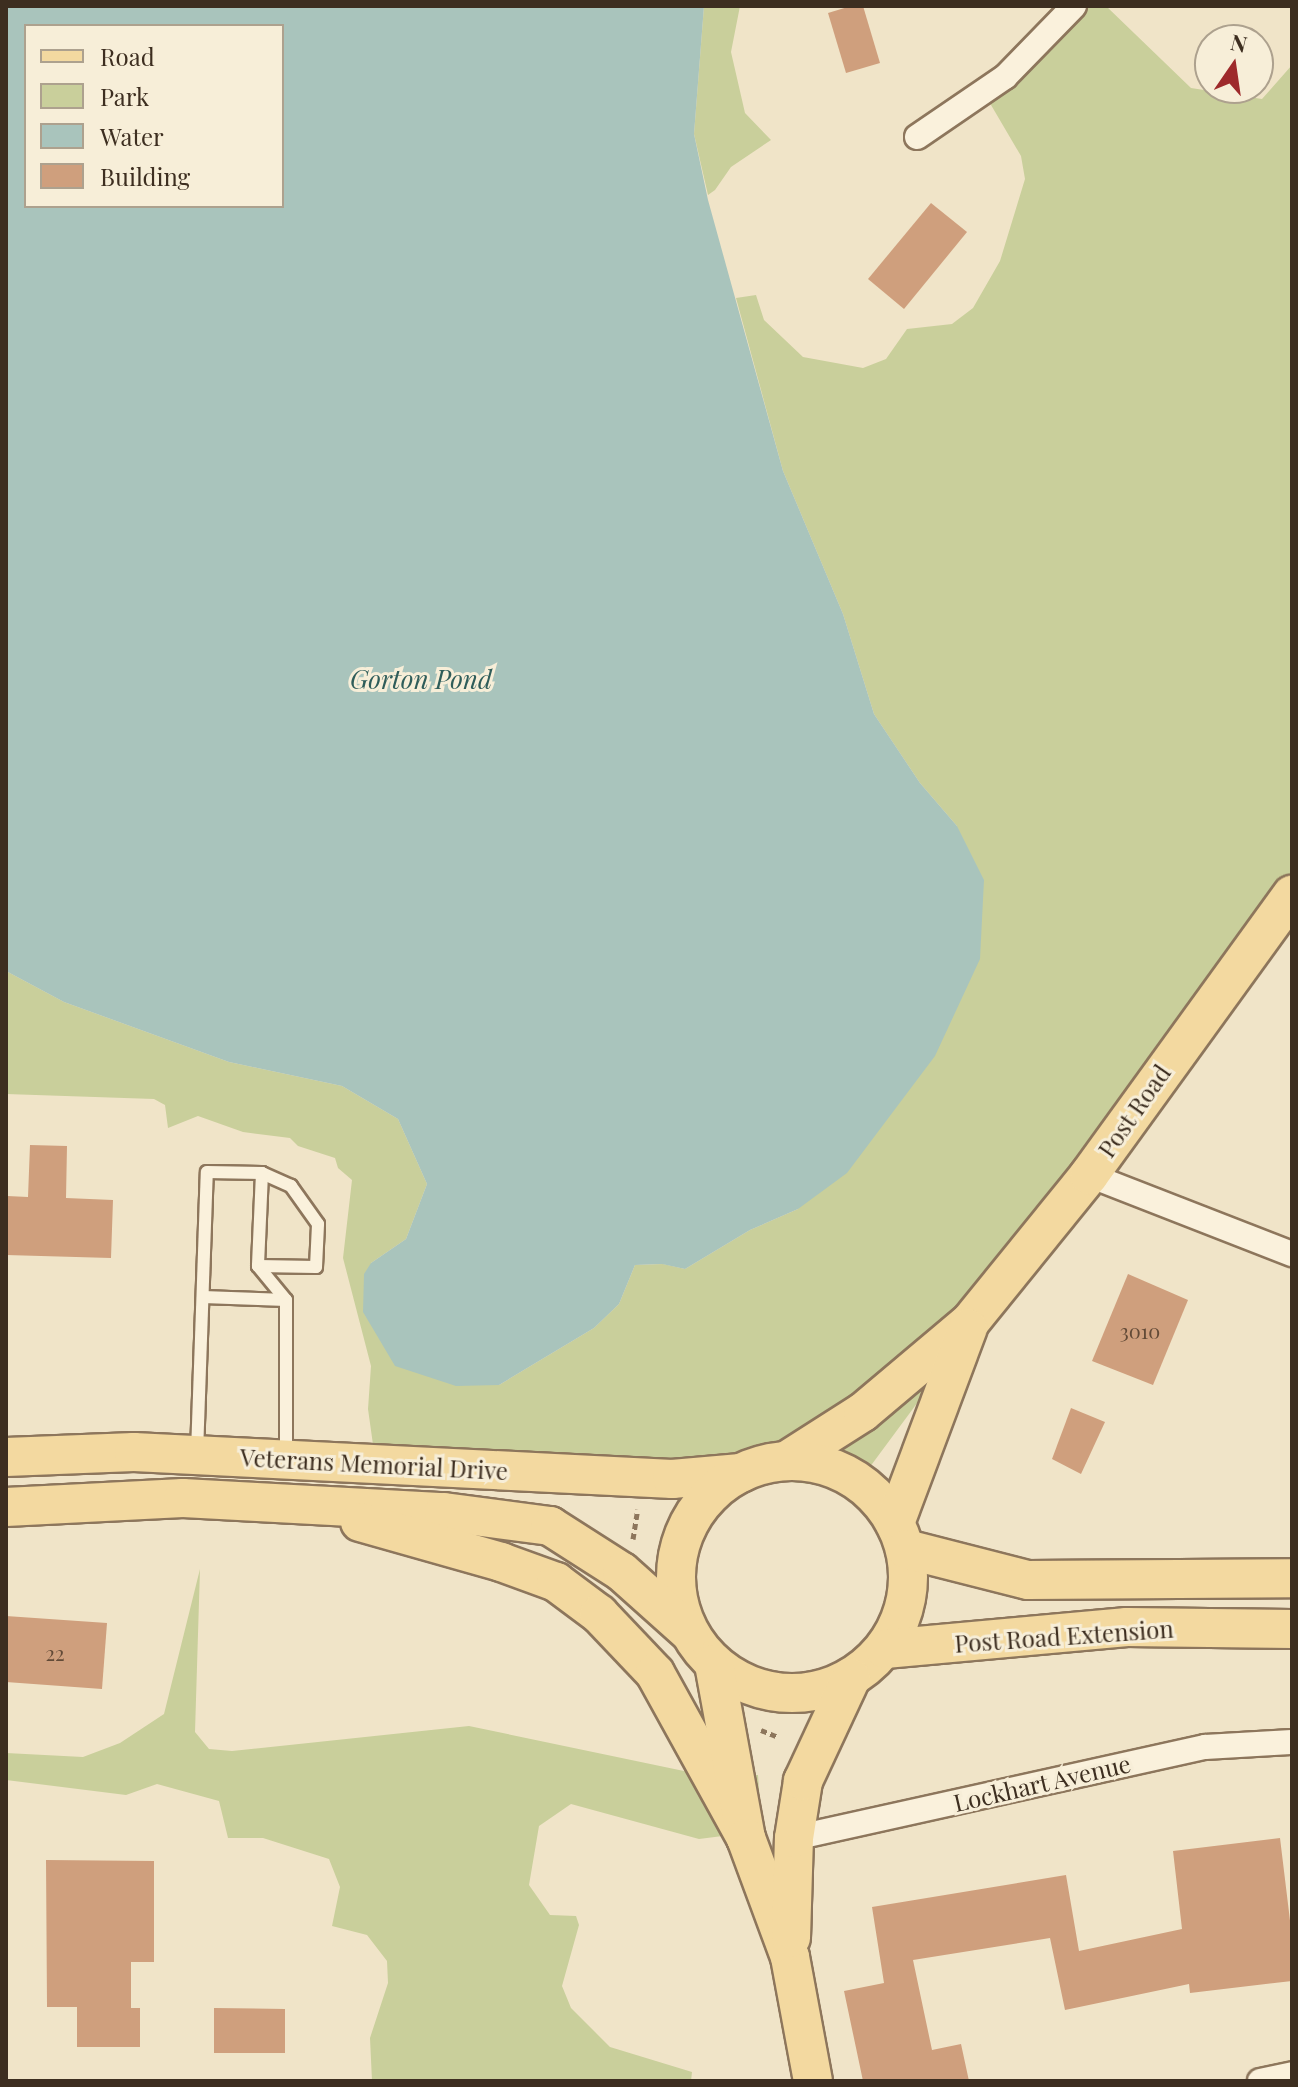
<!DOCTYPE html>
<style>
body{margin:0}
#map{position:relative;width:1298px;height:2087px;overflow:hidden;background:#f0e4c8;font-family:"Playfair Display",serif}
div>[style]{position:absolute}
[style*='--x']{left:calc(var(--x)*1px);top:calc(var(--y)*1px);width:calc(var(--w)*1px);rotate:calc(var(--a)*1deg)}
.green>*{inset:0;background:#c9cf9b}
.water>*{inset:0;background:#a9c4bc}
.building>*{inset:0;background:#cf9f7d}
.path>*{height:5px;margin-top:-2.5px;transform-origin:0;background:repeating-linear-gradient(90deg,#8d765c 0 6px,transparent 0 10px)}
.roads{filter:drop-shadow(2px 0 #8d765c) drop-shadow(-2px 0 #8d765c) drop-shadow(0 2px #8d765c) drop-shadow(0 -2px #8d765c)}
.lane>*{height:12px;margin:-6px;padding:0 6px;transform-origin:6px;border-radius:6px;background:#faf1dc}
.street>*{height:24px;margin:-12px;padding:0 12px;transform-origin:12px;border-radius:12px;background:#faf1dc}
.primary>*{height:38px;margin:-19px;padding:0 19px;transform-origin:19px;border-radius:19px;background:#f3d9a0}
.primary>.ring{margin:-19px;padding:0;box-sizing:content-box;background:none;border:38px solid #f3d9a0;border-radius:50%}
span{translate:-50% -50%;white-space:nowrap;text-align:center;line-height:1.15;-webkit-text-stroke:6px #f7eed8;paint-order:stroke}
.number-label{font-size:20px;color:#624a37}
.number-label span{-webkit-text-stroke-width:0}
.street-label{font-size:24px;color:#3d2e20}
.water-label{font-size:26px;color:#2f5d5a;font-style:italic}
.frame{position:absolute;inset:0;border:8px solid #3d2e20;pointer-events:none}
.legend{position:absolute;left:24px;top:24px;width:260px;height:184px;box-sizing:border-box;background:#f7eed8;border:2px solid #ada18e;margin:0;padding:10px 14px;list-style:none;font-size:24px;color:#3d2e20}
.legend li{display:flex;align-items:center;gap:16px;height:40px}
.legend b{width:40px;border:2px solid #ada18e}
.north{position:absolute;left:1194px;top:24px;width:80px;height:80px;box-sizing:border-box;background:#f7eed8;border:2px solid #ada18e;border-radius:50%;rotate:13deg;font-size:22px;font-weight:700;line-height:32px;text-align:center;color:#3d2e20}
.north::after{content:'';display:block;margin:auto;width:28px;height:36px;background:#9e2a2b;clip-path:polygon(50% 0,100% 100%,50% 72%,0 100%)}
</style>
<div id="map">
<div class="green">
<div style="clip-path:polygon(704px 6px,740px 6px,731px 52px,745px 113px,771px 140px,731px 167px,715px 190px,708px 195px,694px 134px)"></div>
<div style="clip-path:polygon(1076px 6px,1106px 6px,1191px 88px,1262px 99px,1292px 65px,1292px 896px,861px 1479px,849px 1488px,638px 1466px,376px 1466px,368px 1409px,371px 1366px,343px 1258px,352px 1180px,338px 1168px,335px 1158px,298px 1146px,290px 1138px,243px 1132px,198px 1116px,168px 1128px,165px 1105px,154px 1099px,6px 1094px,6px 971px,64px 1002px,229px 1062px,342px 1086px,398px 1119px,427px 1184px,406px 1239px,371px 1263px,499px 1385px,594px 1328px,619px 1304px,635px 1265px,663px 1264px,685px 1269px,750px 1230px,798px 1209px,957px 826px,920px 783px,874px 714px,843px 614px,783px 471px,736px 298px,756px 295px,764px 320px,803px 357px,863px 368px,886px 359px,907px 329px,952px 324px,973px 308px,1000px 261px,1025px 179px,1021px 156px,984px 93px)"></div>
<div style="clip-path:polygon(200px 1569px,195px 1732px,209px 1749px,232px 1751px,469px 1726px,703px 1775px,758px 1775px,762px 1831px,699px 1839px,571px 1804px,539px 1826px,529px 1885px,550px 1915px,576px 1916px,579px 1925px,562px 1986px,571px 2008px,610px 2047px,692px 2072px,691px 2081px,372px 2081px,370px 2038px,388px 1983px,387px 1961px,367px 1935px,332px 1926px,340px 1887px,329px 1859px,263px 1838px,228px 1838px,219px 1801px,157px 1784px,126px 1795px,6px 1780px,6px 1753px,83px 1757px,120px 1743px,164px 1714px)"></div>
</div>
<div class="water">
<div style="clip-path:polygon(evenodd,6px 6px,704px 6px,694px 134px,708px 200px,783px 471px,843px 614px,874px 714px,920px 783px,957px 826px,984px 880px,980px 959px,935px 1056px,847px 1173px,798px 1209px,750px 1230px,685px 1269px,662px 1264px,635px 1265px,619px 1304px,594px 1328px,499px 1385px,456px 1386px,395px 1366px,363px 1312px,364px 1274px,371px 1263px,406px 1239px,427px 1184px,398px 1119px,342px 1086px,229px 1062px,64px 1002px,6px 971px,6px 6px,26px 26px,282px 26px,282px 206px,26px 206px,26px 26px)"></div>
</div>
<div class="building">
<div style="clip-path:polygon(851px 6px,863px 6px,880px 63px,846px 73px,828px 13px)"></div>
<div style="clip-path:polygon(931px 203px,967px 232px,904px 309px,868px 279px)"></div>
<div style="clip-path:polygon(30px 1145px,67px 1146px,66px 1198px,113px 1200px,111px 1258px,6px 1255px,7px 1196px,28px 1197px)"></div>
<div style="clip-path:polygon(1128px 1274px,1188px 1300px,1153px 1385px,1092px 1361px)"></div>
<div style="clip-path:polygon(1071px 1408px,1105px 1422px,1081px 1474px,1052px 1459px)"></div>
<div style="clip-path:polygon(6px 1616px,107px 1623px,102px 1689px,6px 1682px)"></div>
<div style="clip-path:polygon(1280px 1838px,1292px 1937px,1292px 1981px,1190px 1993px,1189px 1984px,1065px 2010px,1050px 1938px,913px 1960px,932px 2050px,961px 2044px,969px 2081px,863px 2081px,844px 1991px,884px 1983px,872px 1907px,1066px 1875px,1079px 1951px,1182px 1929px,1173px 1851px)"></div>
<div style="clip-path:polygon(46px 1860px,154px 1861px,154px 1962px,131px 1962px,131px 2008px,140px 2008px,140px 2047px,77px 2047px,77px 2007px,47px 2007px)"></div>
<div style="clip-path:polygon(214px 2008px,285px 2009px,285px 2053px,214px 2053px)"></div>
</div>
<div class="path">
<div style="--x:633;--y:1539;--w:30;--a:-81"></div>
<div style="--x:761;--y:1730;--w:18;--a:22"></div>
</div>
<div class="roads">
<div class="lane">
<div style="--x:258;--y:1266;--w:58;--a:1"></div>
<div style="--x:316;--y:1267;--w:43;--a:-87.3"></div>
<div style="--x:318;--y:1224;--w:47;--a:-125.4"></div>
<div style="--x:291;--y:1186;--w:32;--a:-156"></div>
<div style="--x:203;--y:1297;--w:83;--a:2.1"></div>
<div style="--x:197;--y:1453;--w:281;--a:-88"></div>
<div style="--x:207;--y:1172;--w:55;--a:1"></div>
<div style="--x:262;--y:1173;--w:93;--a:92.5"></div>
<div style="--x:258;--y:1266;--w:44;--a:50.5"></div>
<div style="--x:286;--y:1300;--w:156;--a:90"></div>
</div>
<div class="street">
<div style="--x:917;--y:137;--w:107;--a:-34.3"></div>
<div style="--x:1005;--y:77;--w:99;--a:-45.8"></div>
<div style="--x:1089;--y:1175;--w:218;--a:21.3"></div>
<div style="--x:794;--y:1838;--w:421;--a:-12.5"></div>
<div style="--x:1205;--y:1747;--w:87;--a:-3.3"></div>
<div style="--x:1260;--y:2081;--w:33;--a:-12"></div>
</div>
<div class="primary">
<div style="--x:6;--y:1457;--w:128;--a:-2.2"></div>
<div style="--x:134;--y:1452;--w:539;--a:2.87"></div>
<div style="--x:672;--y:1479;--w:69;--a:-5"></div>
<div style="--x:786;--y:1461;--w:91;--a:-32.5"></div>
<div style="--x:863;--y:1412;--w:140;--a:-40.1"></div>
<div style="--x:970;--y:1322;--w:189;--a:-51"></div>
<div style="--x:1089;--y:1175;--w:346;--a:-54.1"></div>
<div class="ring" style="left:676px;top:1461px;width:194px;height:194px"></div>
<div style="--x:6;--y:1507;--w:177;--a:-2.9"></div>
<div style="--x:183;--y:1498;--w:261;--a:3.1"></div>
<div style="--x:444;--y:1512;--w:107;--a:7.5"></div>
<div style="--x:550;--y:1526;--w:85;--a:32.6"></div>
<div style="--x:622;--y:1572;--w:90;--a:41.8"></div>
<div style="--x:360;--y:1522;--w:147;--a:15.8"></div>
<div style="--x:501;--y:1562;--w:59;--a:20"></div>
<div style="--x:556;--y:1582;--w:54;--a:36.7"></div>
<div style="--x:599;--y:1614;--w:81;--a:46.5"></div>
<div style="--x:655;--y:1673;--w:188;--a:61.1"></div>
<div style="--x:895;--y:1523;--w:208;--a:-69.5"></div>
<div style="--x:906;--y:1549;--w:126;--a:14.3"></div>
<div style="--x:1028;--y:1580;--w:264;--a:-0.4"></div>
<div style="--x:885;--y:1649;--w:243;--a:-5.2"></div>
<div style="--x:1127;--y:1627;--w:165;--a:0.7"></div>
<div style="--x:714;--y:1664;--w:177;--a:79.6"></div>
<div style="--x:746;--y:1838;--w:127;--a:69.7"></div>
<div style="--x:790;--y:1957;--w:126;--a:79.5"></div>
<div style="--x:791;--y:1938;--w:100;--a:-88.3"></div>
<div style="--x:794;--y:1838;--w:58;--a:-81"></div>
<div style="--x:803;--y:1781;--w:114;--a:-65"></div>
</div>
</div>
<div class="number-label">
<span style="left:1140px;top:1330px">3010</span>
<span style="left:55px;top:1652px">22</span>
</div>
<div class="street-label">
<span style="left:1134px;top:1111px;rotate:-55deg">Post Road</span>
<span style="left:374px;top:1464px;rotate:3deg">Veterans Memorial Drive</span>
<span style="left:1064px;top:1636px;rotate:-4deg">Post Road Extension</span>
<span style="left:1042px;top:1783px;rotate:-13deg">Lockhart Avenue</span>
</div>
<div class="water-label">
<span style="left:421px;top:679px">Gorton Pond</span>
</div>
<div class="frame"></div>
<ul class="legend">
<li><b style="height:10px;background:#f3d9a0"></b>Road</li>
<li><b style="height:22px;background:#c9cf9b"></b>Park</li>
<li><b style="height:22px;background:#a9c4bc"></b>Water</li>
<li><b style="height:22px;background:#cf9f7d"></b>Building</li>
</ul>
<div class="north">N</div>
</div>
